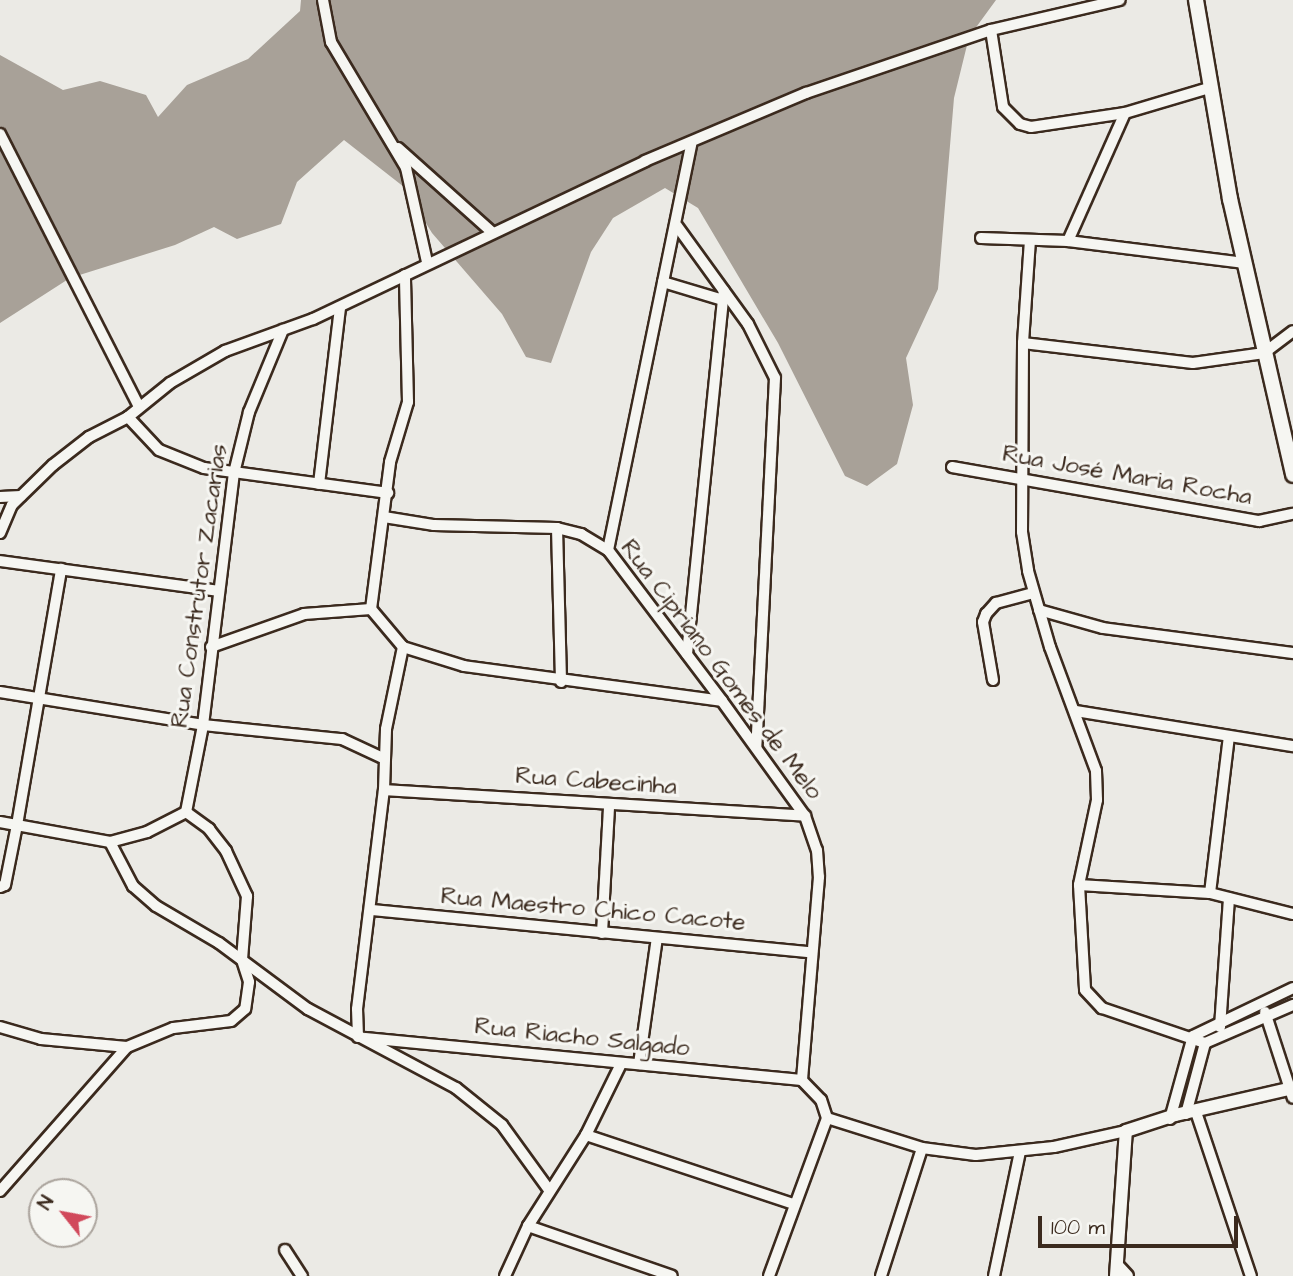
<!DOCTYPE html>
<meta charset="utf-8">
<style>
body{margin:0}
#map{position:relative;width:1293px;height:1276px;overflow:hidden;background:#ebeae5;font-family:"Architects Daughter",sans-serif}
div>[style]{position:absolute}
[style*='--x']{left:calc(var(--x)*1px);top:calc(var(--y)*1px);width:calc(var(--w)*1px);rotate:calc(var(--a)*1deg)}
.water>*{inset:0;background:#a8a198}
.roads{filter:drop-shadow(2px 0 #3b2a1e) drop-shadow(-2px 0 #3b2a1e) drop-shadow(0 2px #3b2a1e) drop-shadow(0 -2px #3b2a1e)}
.minor>*{height:10px;margin:-5px;padding:0 5px;transform-origin:5px;border-radius:5px;background:#f6f6f2}
.tertiary>*{height:12px;margin:-6px;padding:0 6px;transform-origin:6px;border-radius:6px;background:#f6f6f2}
.secondary>*{height:14px;margin:-7px;padding:0 7px;transform-origin:7px;border-radius:7px;background:#f6f6f2}
span{translate:-50% -50%;white-space:nowrap;text-align:center;line-height:1.15;-webkit-text-stroke:6px #f6f6f2;paint-order:stroke}
.street-label{font-size:24px;color:#3b2a1e}
.north{position:absolute;left:28px;top:1178px;width:70px;height:70px;box-sizing:border-box;background:#f6f6f2;border:2px solid #aba49d;border-radius:50%;rotate:301deg;font-size:19px;font-weight:700;line-height:28px;text-align:center;color:#3b2a1e}
.north::after{content:'';display:block;margin:auto;width:24px;height:32px;background:#d1495b;clip-path:polygon(50% 0,100% 100%,50% 72%,0 100%)}
.scale{position:absolute;left:1038px;top:1216px;width:200px;height:32px;box-sizing:border-box;border:4px solid #3b2a1e;border-top:0;padding-left:9px;font-size:21px;line-height:24px;white-space:nowrap;color:#3b2a1e;-webkit-text-stroke:5px #f6f6f2;paint-order:stroke}
</style>
<div id="map">
<div class="water">
<div style="clip-path:polygon(301px 0,996px 0,969px 37px,954px 98px,938px 289px,906px 358px,913px 405px,897px 464px,867px 486px,845px 476px,778px 343px,698px 208px,665px 188px,613px 218px,591px 252px,551px 363px,526px 357px,502px 314px,432px 233px,404px 187px,344px 140px,297px 182px,281px 224px,237px 239px,214px 227px,175px 245px,70px 278px,0 323px,0 55px,63px 90px,100px 81px,146px 95px,158px 117px,187px 85px,248px 59px,300px 11px)"></div>
</div>
<div class="roads">
<div class="minor">
<div style="--x:323;--y:0;--w:43;--a:79.2"></div>
<div style="--x:331;--y:42;--w:147;--a:59.2"></div>
<div style="--x:406;--y:168;--w:96;--a:77.4"></div>
<div style="--x:991;--y:30;--w:78;--a:81.1"></div>
<div style="--x:1003;--y:107;--w:24;--a:45"></div>
<div style="--x:1020;--y:124;--w:11;--a:15"></div>
<div style="--x:1031;--y:127;--w:95;--a:-8.5"></div>
<div style="--x:1125;--y:113;--w:88;--a:-16.6"></div>
<div style="--x:0;--y:134;--w:306;--a:63"></div>
<div style="--x:398;--y:148;--w:127;--a:41.8"></div>
<div style="--x:677;--y:226;--w:121;--a:54.1"></div>
<div style="--x:748;--y:324;--w:60;--a:63.4"></div>
<div style="--x:775;--y:378;--w:369;--a:92.9"></div>
<div style="--x:981;--y:238;--w:87;--a:2"></div>
<div style="--x:1068;--y:241;--w:178;--a:7.1"></div>
<div style="--x:1030;--y:240;--w:103;--a:93.9"></div>
<div style="--x:1023;--y:343;--w:189;--a:90.3"></div>
<div style="--x:1022;--y:532;--w:39;--a:81"></div>
<div style="--x:1028;--y:571;--w:79;--a:73.9"></div>
<div style="--x:1050;--y:647;--w:132;--a:69.6"></div>
<div style="--x:1096;--y:771;--w:29;--a:88"></div>
<div style="--x:1097;--y:800;--w:87;--a:102"></div>
<div style="--x:1079;--y:885;--w:105;--a:86.7"></div>
<div style="--x:1085;--y:990;--w:25;--a:47"></div>
<div style="--x:1102;--y:1008;--w:109;--a:18.8"></div>
<div style="--x:1068;--y:241;--w:140;--a:-66"></div>
<div style="--x:663;--y:282;--w:63;--a:16.7"></div>
<div style="--x:1023;--y:343;--w:171;--a:6.7"></div>
<div style="--x:1193;--y:363;--w:72;--a:-8"></div>
<div style="--x:1264;--y:353;--w:36;--a:-37"></div>
<div style="--x:128;--y:417;--w:45;--a:46.8"></div>
<div style="--x:159;--y:450;--w:48;--a:21.8"></div>
<div style="--x:204;--y:468;--w:186;--a:7.7"></div>
<div style="--x:952;--y:467;--w:312;--a:10"></div>
<div style="--x:1259;--y:521;--w:35;--a:-12"></div>
<div style="--x:319;--y:484;--w:178;--a:-83.2"></div>
<div style="--x:0;--y:497;--w:21;--a:-3"></div>
<div style="--x:384;--y:517;--w:51;--a:9.1"></div>
<div style="--x:434;--y:525;--w:123;--a:1.4"></div>
<div style="--x:557;--y:528;--w:25;--a:14"></div>
<div style="--x:581;--y:534;--w:31;--a:31"></div>
<div style="--x:608;--y:550;--w:189;--a:52.9"></div>
<div style="--x:722;--y:701;--w:142;--a:54.2"></div>
<div style="--x:805;--y:816;--w:36;--a:71"></div>
<div style="--x:817;--y:850;--w:27;--a:86"></div>
<div style="--x:819;--y:877;--w:204;--a:94.8"></div>
<div style="--x:557;--y:528;--w:154;--a:88.5"></div>
<div style="--x:0;--y:533;--w:30;--a:-67"></div>
<div style="--x:12;--y:505;--w:57;--a:-44.3"></div>
<div style="--x:53;--y:465;--w:46;--a:-37.9"></div>
<div style="--x:89;--y:437;--w:44;--a:-27.1"></div>
<div style="--x:128;--y:417;--w:54;--a:-39"></div>
<div style="--x:170;--y:383;--w:64;--a:-30.2"></div>
<div style="--x:225;--y:351;--w:94;--a:-20"></div>
<div style="--x:313;--y:319;--w:368;--a:-25.4"></div>
<div style="--x:645;--y:161;--w:175;--a:-22.9"></div>
<div style="--x:806;--y:93;--w:195;--a:-18.8"></div>
<div style="--x:991;--y:30;--w:132;--a:-13.1"></div>
<div style="--x:608;--y:550;--w:414;--a:-78.4"></div>
<div style="--x:0;--y:561;--w:220;--a:7.8"></div>
<div style="--x:1039;--y:610;--w:66;--a:15.7"></div>
<div style="--x:1103;--y:628;--w:192;--a:7.5"></div>
<div style="--x:211;--y:647;--w:99;--a:-19.5"></div>
<div style="--x:304;--y:614;--w:67;--a:-4.3"></div>
<div style="--x:403;--y:647;--w:50;--a:-130.1"></div>
<div style="--x:371;--y:609;--w:148;--a:-82.6"></div>
<div style="--x:390;--y:462;--w:63;--a:-73.3"></div>
<div style="--x:408;--y:402;--w:127;--a:-91.4"></div>
<div style="--x:403;--y:647;--w:64;--a:17.3"></div>
<div style="--x:464;--y:666;--w:260;--a:7.7"></div>
<div style="--x:687;--y:654;--w:365;--a:-84.2"></div>
<div style="--x:993;--y:680;--w:59;--a:-99.8"></div>
<div style="--x:983;--y:622;--w:9;--a:-69"></div>
<div style="--x:986;--y:614;--w:15;--a:-48"></div>
<div style="--x:996;--y:603;--w:39;--a:-15"></div>
<div style="--x:0;--y:692;--w:206;--a:9.2"></div>
<div style="--x:203;--y:725;--w:140;--a:5.8"></div>
<div style="--x:342;--y:739;--w:45;--a:24.9"></div>
<div style="--x:1076;--y:711;--w:220;--a:9.2"></div>
<div style="--x:384;--y:790;--w:422;--a:3.5"></div>
<div style="--x:186;--y:812;--w:89;--a:-78.9"></div>
<div style="--x:203;--y:725;--w:254;--a:-83"></div>
<div style="--x:234;--y:473;--w:63;--a:-76.2"></div>
<div style="--x:249;--y:412;--w:89;--a:-67.5"></div>
<div style="--x:0;--y:822;--w:112;--a:10.3"></div>
<div style="--x:110;--y:842;--w:38;--a:-15"></div>
<div style="--x:147;--y:832;--w:44;--a:-27.1"></div>
<div style="--x:186;--y:812;--w:29;--a:36"></div>
<div style="--x:209;--y:829;--w:28;--a:52"></div>
<div style="--x:226;--y:851;--w:50;--a:65"></div>
<div style="--x:247;--y:896;--w:64;--a:94.5"></div>
<div style="--x:242;--y:960;--w:23;--a:72"></div>
<div style="--x:249;--y:982;--w:27;--a:98"></div>
<div style="--x:245;--y:1009;--w:18;--a:139"></div>
<div style="--x:231;--y:1021;--w:58;--a:173.1"></div>
<div style="--x:173;--y:1028;--w:50;--a:157.6"></div>
<div style="--x:127;--y:1047;--w:192;--a:131.4"></div>
<div style="--x:110;--y:842;--w:50;--a:62.4"></div>
<div style="--x:133;--y:886;--w:30;--a:41"></div>
<div style="--x:156;--y:906;--w:73;--a:30.4"></div>
<div style="--x:219;--y:943;--w:111;--a:36.6"></div>
<div style="--x:308;--y:1009;--w:168;--a:28.1"></div>
<div style="--x:456;--y:1088;--w:59;--a:38.8"></div>
<div style="--x:502;--y:1125;--w:80;--a:54.1"></div>
<div style="--x:1079;--y:885;--w:131;--a:3.5"></div>
<div style="--x:1210;--y:893;--w:86;--a:14.2"></div>
<div style="--x:0;--y:887;--w:5;--a:-22"></div>
<div style="--x:5;--y:885;--w:61;--a:-78.7"></div>
<div style="--x:17;--y:825;--w:260;--a:-80.2"></div>
<div style="--x:1210;--y:893;--w:158;--a:-83.1"></div>
<div style="--x:372;--y:910;--w:440;--a:5.5"></div>
<div style="--x:602;--y:933;--w:127;--a:-86.8"></div>
<div style="--x:1265;--y:1012;--w:90;--a:72"></div>
<div style="--x:0;--y:1027;--w:43;--a:16.3"></div>
<div style="--x:41;--y:1039;--w:86;--a:5.3"></div>
<div style="--x:1220;--y:1027;--w:129;--a:-86"></div>
<div style="--x:358;--y:1037;--w:28;--a:-92"></div>
<div style="--x:357;--y:1009;--w:221;--a:-83"></div>
<div style="--x:384;--y:790;--w:61;--a:-88.1"></div>
<div style="--x:386;--y:729;--w:84;--a:-78.3"></div>
<div style="--x:365;--y:1038;--w:439;--a:5.5"></div>
<div style="--x:639;--y:1064;--w:127;--a:-81.9"></div>
<div style="--x:1196;--y:1112;--w:173;--a:71.5"></div>
<div style="--x:1186;--y:1114;--w:73;--a:-75"></div>
<div style="--x:1205;--y:1043;--w:96;--a:-23.4"></div>
<div style="--x:827;--y:1118;--w:100;--a:17.5"></div>
<div style="--x:922;--y:1148;--w:54;--a:7.4"></div>
<div style="--x:976;--y:1155;--w:78;--a:-5.9"></div>
<div style="--x:1054;--y:1147;--w:74;--a:-12.5"></div>
<div style="--x:1170;--y:1119;--w:86;--a:-74.5"></div>
<div style="--x:1193;--y:1036;--w:111;--a:-25.6"></div>
<div style="--x:586;--y:1135;--w:219;--a:18.4"></div>
<div style="--x:528;--y:1226;--w:152;--a:19.1"></div>
<div style="--x:285;--y:1250;--w:31;--a:57"></div>
<div style="--x:1117;--y:1264;--w:16;--a:47"></div>
<div style="--x:505;--y:1276;--w:55;--a:-65.3"></div>
<div style="--x:528;--y:1226;--w:108;--a:-57.5"></div>
<div style="--x:586;--y:1135;--w:79;--a:-63.8"></div>
<div style="--x:769;--y:1276;--w:168;--a:-69.8"></div>
<div style="--x:827;--y:1118;--w:19;--a:-108"></div>
<div style="--x:821;--y:1100;--w:28;--a:-134"></div>
<div style="--x:881;--y:1276;--w:134;--a:-72.2"></div>
<div style="--x:994;--y:1276;--w:127;--a:-78.2"></div>
</div>
<div class="tertiary">
<div style="--x:1116;--y:1276;--w:145;--a:-86.1"></div>
<div style="--x:1126;--y:1131;--w:52;--a:-18.1"></div>
<div style="--x:1175;--y:1115;--w:121;--a:-12.9"></div>
</div>
<div class="secondary">
<div style="--x:1196;--y:0;--w:202;--a:80.3"></div>
<div style="--x:1230;--y:199;--w:283;--a:77.1"></div>
</div>
</div>
<div class="street-label">
<span style="left:1127px;top:476px;rotate:10deg">Rua José Maria Rocha</span>
<span style="left:200px;top:586px;rotate:-82deg">Rua Construtor Zacarias</span>
<span style="left:721px;top:670px;rotate:53deg">Rua Cipriano Gomes de Melo</span>
<span style="left:596px;top:782px;rotate:4deg">Rua Cabecinha</span>
<span style="left:593px;top:910px;rotate:5deg">Rua Maestro Chico Cacote</span>
<span style="left:582px;top:1038px;rotate:6deg">Rua Riacho Salgado</span>
</div>
<div class="north">N</div>
<div class="scale">100 m</div>
</div>
